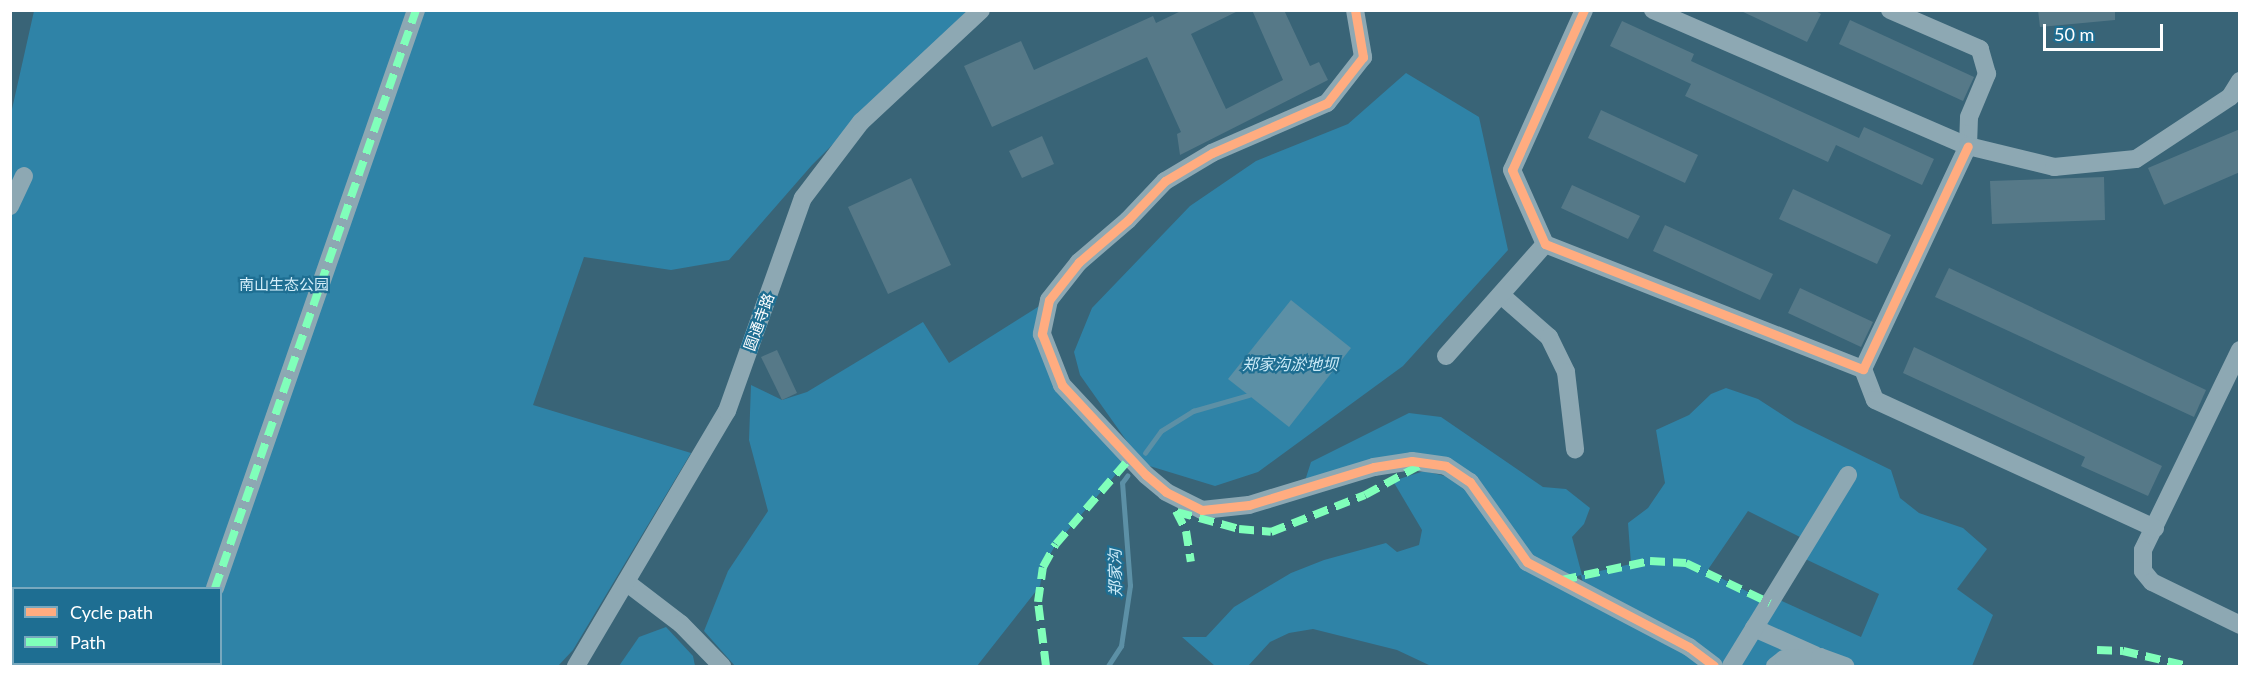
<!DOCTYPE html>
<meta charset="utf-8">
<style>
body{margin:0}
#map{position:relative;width:2250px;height:677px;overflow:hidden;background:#396477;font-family:Lato,"Noto Sans SC",sans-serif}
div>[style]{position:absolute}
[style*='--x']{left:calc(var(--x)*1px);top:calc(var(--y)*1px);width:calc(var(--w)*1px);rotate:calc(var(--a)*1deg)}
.green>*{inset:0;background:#2f83a7}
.water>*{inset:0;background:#5c90a6}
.stream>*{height:4.5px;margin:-2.25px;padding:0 2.25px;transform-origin:2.25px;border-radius:2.25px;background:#5c90a6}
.building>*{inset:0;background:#567988}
.minor>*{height:18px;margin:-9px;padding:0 9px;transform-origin:9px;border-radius:9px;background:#8da8b3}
.quiet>*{height:8px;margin-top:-4px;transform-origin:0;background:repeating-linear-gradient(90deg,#80ffba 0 15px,transparent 0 23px)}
.cycleway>*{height:9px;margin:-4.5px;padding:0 4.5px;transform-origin:4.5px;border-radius:4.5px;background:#ffac80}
span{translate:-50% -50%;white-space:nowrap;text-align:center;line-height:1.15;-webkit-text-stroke:4.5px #1e6e92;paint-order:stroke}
.park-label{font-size:15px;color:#d5effa}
.street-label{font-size:15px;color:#fff}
.water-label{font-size:16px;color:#ccebf8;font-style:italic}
.frame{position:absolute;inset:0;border:12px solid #fff;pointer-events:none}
.legend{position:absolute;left:12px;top:587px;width:210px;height:78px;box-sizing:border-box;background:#1e6e92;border:2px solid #78a8be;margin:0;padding:8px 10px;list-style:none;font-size:18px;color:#fff}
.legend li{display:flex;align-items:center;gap:12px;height:30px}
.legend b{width:30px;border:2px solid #78a8be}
.scale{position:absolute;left:2043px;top:24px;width:120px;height:27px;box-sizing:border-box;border:3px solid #fff;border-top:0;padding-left:8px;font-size:18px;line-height:21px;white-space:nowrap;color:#fff;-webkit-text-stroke:4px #1e6e92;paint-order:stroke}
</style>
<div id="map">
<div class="green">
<div style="clip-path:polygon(evenodd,34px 11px,967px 11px,812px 165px,729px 260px,671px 270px,584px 257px,533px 405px,691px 453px,573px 650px,558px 666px,11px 666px,10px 118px,34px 11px,14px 588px,220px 588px,220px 664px,14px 664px,14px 588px)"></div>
<div style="clip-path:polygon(1406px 73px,1479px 117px,1508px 250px,1403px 366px,1258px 472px,1215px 486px,1143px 464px,1080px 375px,1074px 352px,1092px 308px,1190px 206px,1256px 161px,1348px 124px)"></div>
<div style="clip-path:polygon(1049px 300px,1043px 334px,1062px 385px,1130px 458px,1056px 544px,1043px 567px,1040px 586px,977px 666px,735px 666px,704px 631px,728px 571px,768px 511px,749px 440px,751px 385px,782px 400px,807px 392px,923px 322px,949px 363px)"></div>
<div style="clip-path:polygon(evenodd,1726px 388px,1758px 399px,1795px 423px,1891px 470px,1900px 498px,1919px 513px,1963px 528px,1987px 549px,1957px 589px,1993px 615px,1972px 666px,1845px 666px,1820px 657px,1775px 666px,1431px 666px,1397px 650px,1313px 629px,1289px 633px,1270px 642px,1248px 666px,1215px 666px,1182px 637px,1206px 637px,1234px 607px,1291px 573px,1324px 560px,1386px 543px,1397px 552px,1419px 545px,1422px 530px,1393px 481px,1424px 471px,1470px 482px,1412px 461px,1303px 487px,1311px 462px,1409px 413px,1441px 417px,1543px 487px,1566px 489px,1590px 508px,1584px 524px,1572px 537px,1582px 575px,1631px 564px,1628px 523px,1648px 508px,1665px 483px,1656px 430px,1689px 415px,1711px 394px,1726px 388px,1748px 511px,1808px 541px,1799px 556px,1879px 594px,1861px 637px,1773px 597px,1770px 603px,1707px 571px,1748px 511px,1726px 388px,1581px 575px,1585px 592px,1562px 580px,1581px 575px)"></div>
<div style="clip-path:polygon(666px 627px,693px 656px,695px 666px,619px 666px,639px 637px)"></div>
</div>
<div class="water">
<div style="clip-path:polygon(1291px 300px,1351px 348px,1289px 427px,1228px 379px)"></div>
</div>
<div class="stream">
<div style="--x:1145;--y:453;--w:27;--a:-54"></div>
<div style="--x:1161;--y:431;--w:38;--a:-32"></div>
<div style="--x:1193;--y:411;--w:58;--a:-15.9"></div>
<div style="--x:1108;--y:666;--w:24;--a:-57"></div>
<div style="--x:1121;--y:646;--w:61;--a:-81.5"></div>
<div style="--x:1130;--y:586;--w:103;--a:-94.4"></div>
<div style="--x:1122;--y:483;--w:9;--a:-54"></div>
</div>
<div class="building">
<div style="clip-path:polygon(1183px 10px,1240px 10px,1191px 34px,1226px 109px,1283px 80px,1252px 10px,1284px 10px,1310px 66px,1319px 62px,1328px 80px,1180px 155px,1177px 134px,1181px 132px,1147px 57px,992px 127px,964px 66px,1021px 41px,1034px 70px,1153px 16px,1156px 23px)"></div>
<div style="clip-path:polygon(1739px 10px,1814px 10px,1821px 14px,1807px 42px)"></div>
<div style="clip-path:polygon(2038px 10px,2115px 10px,2115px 20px,2040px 27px)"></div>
<div style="clip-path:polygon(1850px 20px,1974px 77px,1963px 101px,1839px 44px)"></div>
<div style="clip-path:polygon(1622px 21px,1694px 54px,1691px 61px,1859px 138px,1864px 127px,1934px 159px,1922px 185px,1836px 145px,1828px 162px,1685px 96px,1691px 84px,1610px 46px)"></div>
<div style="clip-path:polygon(1601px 110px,1698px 155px,1685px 183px,1588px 138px)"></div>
<div style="clip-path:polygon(2240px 129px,2240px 172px,2164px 205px,2148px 168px)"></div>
<div style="clip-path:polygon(1042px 136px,1054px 164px,1022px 178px,1009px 151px)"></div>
<div style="clip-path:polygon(2104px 177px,2105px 220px,1992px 224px,1990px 181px)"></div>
<div style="clip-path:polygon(911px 178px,951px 265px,888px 294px,848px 207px)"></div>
<div style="clip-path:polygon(1572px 185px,1640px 216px,1628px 239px,1561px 208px)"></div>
<div style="clip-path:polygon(1793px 189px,1891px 235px,1877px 264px,1779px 219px)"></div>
<div style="clip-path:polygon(1665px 225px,1773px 274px,1760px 300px,1653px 251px)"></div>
<div style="clip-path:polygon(1949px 268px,2206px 390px,2194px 417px,1935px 297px)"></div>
<div style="clip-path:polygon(1800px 288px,1873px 322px,1861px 347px,1788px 313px)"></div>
<div style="clip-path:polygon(1914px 347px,2162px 466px,2148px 496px,2081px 466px,2085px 457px,1903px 373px)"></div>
<div style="clip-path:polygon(777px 350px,797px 393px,782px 400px,761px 357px)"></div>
</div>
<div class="minor">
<div style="--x:1355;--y:10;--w:48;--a:80.3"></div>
<div style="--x:1363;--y:57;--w:58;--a:128"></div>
<div style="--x:1327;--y:103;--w:125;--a:156.5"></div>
<div style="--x:1212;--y:153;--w:55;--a:149.2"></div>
<div style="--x:1165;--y:181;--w:54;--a:133.5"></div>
<div style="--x:1128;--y:220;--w:65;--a:139.4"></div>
<div style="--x:1079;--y:262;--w:48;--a:128.3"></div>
<div style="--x:1049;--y:300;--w:35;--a:102"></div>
<div style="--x:1042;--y:334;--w:55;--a:68.6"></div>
<div style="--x:1062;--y:385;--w:123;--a:47"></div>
<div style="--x:1146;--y:475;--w:26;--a:40"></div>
<div style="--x:1166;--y:492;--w:40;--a:26.6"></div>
<div style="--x:1202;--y:510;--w:47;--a:-6.1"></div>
<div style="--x:1249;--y:505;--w:131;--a:-16.9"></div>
<div style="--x:1374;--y:467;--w:38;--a:-9"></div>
<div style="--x:1412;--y:461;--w:34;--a:8"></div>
<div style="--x:1446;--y:466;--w:29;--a:34"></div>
<div style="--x:1470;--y:482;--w:98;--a:54.5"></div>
<div style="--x:1527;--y:562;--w:183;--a:27.7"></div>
<div style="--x:1689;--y:647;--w:31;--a:37"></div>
<div style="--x:1584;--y:10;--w:175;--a:114.2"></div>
<div style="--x:1512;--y:170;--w:81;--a:66"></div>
<div style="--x:1545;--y:244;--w:342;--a:21.5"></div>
<div style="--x:1863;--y:369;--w:246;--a:-64.8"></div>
<div style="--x:1968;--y:146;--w:29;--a:-88"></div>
<div style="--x:1969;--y:117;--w:47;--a:-67.3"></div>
<div style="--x:1987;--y:74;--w:26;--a:-106"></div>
<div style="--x:1980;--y:49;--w:98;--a:-156.6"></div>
<div style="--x:1653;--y:10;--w:343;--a:23.4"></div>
<div style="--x:1968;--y:146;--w:89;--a:13.7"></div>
<div style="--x:2054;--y:167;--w:82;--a:-5.6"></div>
<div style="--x:2136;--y:159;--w:113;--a:-33.4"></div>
<div style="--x:2230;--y:97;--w:19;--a:-58"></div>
<div style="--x:10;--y:206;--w:33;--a:-65"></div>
<div style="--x:1501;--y:295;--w:64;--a:41.2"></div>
<div style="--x:1549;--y:337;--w:39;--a:64"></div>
<div style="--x:1566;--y:372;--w:78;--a:83.3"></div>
<div style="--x:2240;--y:350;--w:222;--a:115.9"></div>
<div style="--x:2143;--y:550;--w:21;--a:90"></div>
<div style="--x:2143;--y:571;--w:14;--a:51"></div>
<div style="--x:2152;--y:582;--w:98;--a:26"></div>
<div style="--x:1446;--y:356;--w:149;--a:-48.5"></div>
<div style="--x:1863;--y:369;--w:33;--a:69"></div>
<div style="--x:1875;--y:400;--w:308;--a:24.6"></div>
<div style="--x:626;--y:582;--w:69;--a:37.4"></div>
<div style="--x:681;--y:624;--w:59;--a:45.7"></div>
<div style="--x:215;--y:588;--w:612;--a:-70.82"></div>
<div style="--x:1754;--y:628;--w:67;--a:23.9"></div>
<div style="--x:188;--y:666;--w:2;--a:-63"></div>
<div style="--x:576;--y:666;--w:296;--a:-59.4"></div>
<div style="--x:727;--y:411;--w:226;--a:-70.4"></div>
<div style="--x:803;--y:198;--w:96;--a:-52.7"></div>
<div style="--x:861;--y:122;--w:164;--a:-43"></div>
<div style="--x:1731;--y:666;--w:224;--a:-58.5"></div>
<div style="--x:1775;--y:666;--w:11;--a:-38"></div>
<div style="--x:1784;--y:659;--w:36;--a:-3"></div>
<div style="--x:1820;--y:657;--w:27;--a:20"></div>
</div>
<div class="quiet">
<div style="--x:1176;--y:511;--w:22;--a:63"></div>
<div style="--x:1186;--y:531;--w:31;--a:81"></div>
<div style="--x:1177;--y:512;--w:64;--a:15.3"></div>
<div style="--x:1239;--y:529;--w:32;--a:5"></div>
<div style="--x:1271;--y:532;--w:101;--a:-21.5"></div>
<div style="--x:1365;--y:495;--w:67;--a:-28.5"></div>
<div style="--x:1562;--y:580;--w:90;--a:-12.2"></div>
<div style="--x:1650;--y:561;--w:36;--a:3"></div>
<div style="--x:1686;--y:563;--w:93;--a:25.5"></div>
<div style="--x:215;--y:588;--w:612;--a:-70.82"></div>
<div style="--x:2097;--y:650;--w:26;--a:2"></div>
<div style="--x:2123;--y:651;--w:67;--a:13"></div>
<div style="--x:188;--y:666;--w:2;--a:-63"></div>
<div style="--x:1046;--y:666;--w:64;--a:-97.1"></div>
<div style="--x:1038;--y:602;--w:35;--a:-82"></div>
<div style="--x:1043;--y:567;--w:26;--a:-61"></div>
<div style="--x:1056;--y:544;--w:113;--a:-49.3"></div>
</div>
<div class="cycleway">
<div style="--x:1355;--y:10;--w:48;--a:80.3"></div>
<div style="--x:1363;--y:57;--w:58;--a:128"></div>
<div style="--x:1327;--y:103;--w:125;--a:156.5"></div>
<div style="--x:1212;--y:153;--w:55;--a:149.2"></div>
<div style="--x:1165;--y:181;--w:54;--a:133.5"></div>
<div style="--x:1128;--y:220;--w:65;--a:139.4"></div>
<div style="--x:1079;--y:262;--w:48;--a:128.3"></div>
<div style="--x:1049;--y:300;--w:35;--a:102"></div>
<div style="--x:1042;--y:334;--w:55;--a:68.6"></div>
<div style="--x:1062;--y:385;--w:123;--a:47"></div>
<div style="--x:1146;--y:475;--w:26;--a:40"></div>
<div style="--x:1166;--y:492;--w:40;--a:26.6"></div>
<div style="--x:1202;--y:510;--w:47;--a:-6.1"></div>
<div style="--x:1249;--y:505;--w:131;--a:-16.9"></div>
<div style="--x:1374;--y:467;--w:38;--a:-9"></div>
<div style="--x:1412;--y:461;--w:34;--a:8"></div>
<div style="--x:1446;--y:466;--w:29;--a:34"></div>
<div style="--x:1470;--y:482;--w:98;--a:54.5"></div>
<div style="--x:1527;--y:562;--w:183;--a:27.7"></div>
<div style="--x:1689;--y:647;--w:31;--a:37"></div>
<div style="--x:1584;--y:10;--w:175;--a:114.2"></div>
<div style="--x:1512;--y:170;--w:81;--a:66"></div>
<div style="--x:1545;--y:244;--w:342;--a:21.5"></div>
<div style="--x:1863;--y:369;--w:246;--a:-64.8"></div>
</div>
<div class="park-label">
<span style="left:284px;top:285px">南山生态公园</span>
</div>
<div class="street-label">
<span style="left:759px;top:322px;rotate:-70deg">圆通寺路</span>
</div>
<div class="water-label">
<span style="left:1290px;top:364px">郑家沟淤地坝</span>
<span style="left:1115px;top:573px;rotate:-91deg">郑家沟</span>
</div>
<div class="frame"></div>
<ul class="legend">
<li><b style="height:8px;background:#ffac80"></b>Cycle path</li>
<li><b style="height:8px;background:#80ffba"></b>Path</li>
</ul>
<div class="scale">50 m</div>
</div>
